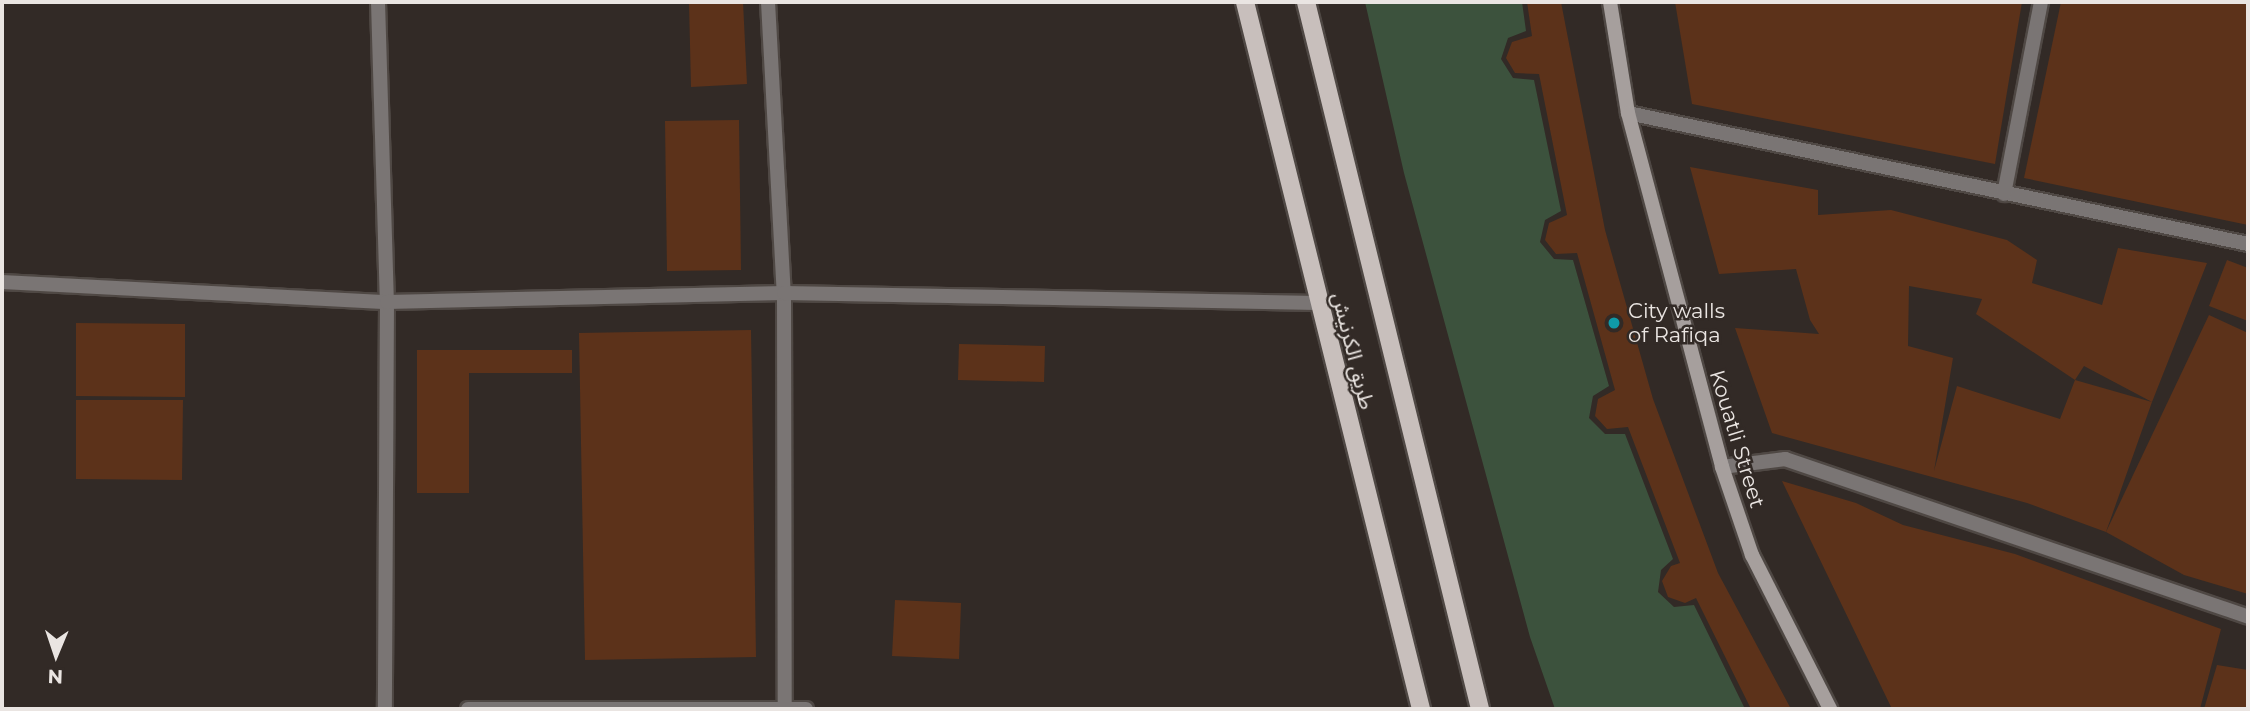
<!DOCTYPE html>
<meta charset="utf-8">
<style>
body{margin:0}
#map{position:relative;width:2250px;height:711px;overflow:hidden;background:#322a26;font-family:Montserrat,"Noto Sans Arabic",sans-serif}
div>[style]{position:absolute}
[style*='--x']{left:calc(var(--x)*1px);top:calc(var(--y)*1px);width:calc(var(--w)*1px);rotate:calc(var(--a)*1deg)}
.green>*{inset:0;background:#3c523d}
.building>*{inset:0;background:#5c321a}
.roads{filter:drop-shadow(2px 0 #4f4844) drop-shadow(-2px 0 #4f4844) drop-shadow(0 2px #4f4844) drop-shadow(0 -2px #4f4844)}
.street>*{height:14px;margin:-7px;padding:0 7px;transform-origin:7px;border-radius:7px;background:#7a7574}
.secondary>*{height:14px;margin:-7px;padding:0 7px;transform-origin:7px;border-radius:7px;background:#a69f9d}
.primary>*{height:18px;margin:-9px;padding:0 9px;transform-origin:9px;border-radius:9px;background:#c8bfbc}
.dots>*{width:19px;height:19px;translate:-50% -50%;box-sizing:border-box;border:4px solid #322a26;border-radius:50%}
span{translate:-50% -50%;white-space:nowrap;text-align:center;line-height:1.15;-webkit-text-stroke:5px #322a26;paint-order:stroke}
.poi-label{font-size:21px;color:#eae5e2}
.left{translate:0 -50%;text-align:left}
.street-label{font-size:21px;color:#eae5e2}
.frame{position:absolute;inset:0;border:4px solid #eae5e2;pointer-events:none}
.north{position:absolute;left:21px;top:620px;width:70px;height:70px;-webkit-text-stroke:5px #322a26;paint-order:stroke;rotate:182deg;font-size:19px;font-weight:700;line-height:28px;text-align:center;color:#eae5e2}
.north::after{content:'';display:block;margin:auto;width:24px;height:32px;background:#eae5e2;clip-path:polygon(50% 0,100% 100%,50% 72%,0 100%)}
</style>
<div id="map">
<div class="green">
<div style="clip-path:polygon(1365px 2px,1522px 2px,1526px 31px,1508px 38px,1501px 59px,1513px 78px,1534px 80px,1561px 211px,1545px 220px,1540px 242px,1554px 259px,1573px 260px,1609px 386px,1593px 396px,1589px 418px,1605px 434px,1625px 434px,1673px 559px,1661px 570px,1658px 592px,1674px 607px,1694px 605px,1745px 709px,1555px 709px,1530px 637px,1404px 173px)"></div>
</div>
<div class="building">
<div style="clip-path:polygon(689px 2px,743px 2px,747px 84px,691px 87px)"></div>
<div style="clip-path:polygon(1527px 2px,1561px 2px,1605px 230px,1653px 399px,1718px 573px,1791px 709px,1751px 709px,1696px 598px,1685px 603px,1668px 597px,1662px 581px,1671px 566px,1680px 563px,1628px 427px,1607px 429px,1595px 416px,1598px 399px,1615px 390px,1577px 253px,1556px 254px,1545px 240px,1549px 223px,1567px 215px,1539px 74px,1515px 73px,1506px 58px,1512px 42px,1532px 36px)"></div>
<div style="clip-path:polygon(1675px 2px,2022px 2px,1995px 164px,1692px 104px)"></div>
<div style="clip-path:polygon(2061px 2px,2248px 2px,2248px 225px,2024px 178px)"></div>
<div style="clip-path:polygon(739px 120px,741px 270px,667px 271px,665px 121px)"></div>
<div style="clip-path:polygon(1690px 167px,1818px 190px,1818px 215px,1891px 210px,2007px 240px,2037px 260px,2032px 283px,2102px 305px,2118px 248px,2207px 263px,2152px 402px,2084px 366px,2075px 380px,1976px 314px,1982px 299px,1909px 286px,1908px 346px,1953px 358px,1934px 471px,1957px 386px,2060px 419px,2075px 380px,2152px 402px,2106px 532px,2027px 503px,1772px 433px,1735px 328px,1819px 334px,1810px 320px,1796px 269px,1719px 274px)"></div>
<div style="clip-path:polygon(2227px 260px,2248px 268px,2248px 321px,2209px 306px)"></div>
<div style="clip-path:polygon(2209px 315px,2248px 333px,2248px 594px,2184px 575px,2106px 532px)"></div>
<div style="clip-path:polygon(76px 323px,185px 324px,185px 397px,76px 396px)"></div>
<div style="clip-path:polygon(751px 330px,756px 657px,585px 660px,579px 333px)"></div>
<div style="clip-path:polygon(959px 344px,1045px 346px,1044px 382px,958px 380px)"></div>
<div style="clip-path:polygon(417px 350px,572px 350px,572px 373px,469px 373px,469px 493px,417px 493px)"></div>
<div style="clip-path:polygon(76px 400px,183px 400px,182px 480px,76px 479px)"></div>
<div style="clip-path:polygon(1782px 481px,1856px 503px,1903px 525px,2015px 554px,2221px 629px,2200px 709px,1892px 709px)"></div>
<div style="clip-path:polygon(895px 600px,961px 603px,959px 659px,892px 656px)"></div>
<div style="clip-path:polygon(2217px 665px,2248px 670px,2248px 709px,2204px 709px)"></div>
</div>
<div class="roads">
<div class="street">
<div style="--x:378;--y:2;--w:300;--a:88.3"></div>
<div style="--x:387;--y:302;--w:407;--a:90.3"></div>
<div style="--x:768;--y:2;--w:291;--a:86.9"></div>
<div style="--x:784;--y:293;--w:416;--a:89.9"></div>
<div style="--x:1628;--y:113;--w:634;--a:11.93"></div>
<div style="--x:2004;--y:194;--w:196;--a:-79.1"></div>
<div style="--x:2;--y:282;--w:386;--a:3"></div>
<div style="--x:387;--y:302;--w:397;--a:-1.3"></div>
<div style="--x:784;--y:293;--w:533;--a:1.07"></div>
<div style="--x:1722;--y:467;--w:64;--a:-7.2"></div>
<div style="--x:1785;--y:459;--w:489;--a:18.8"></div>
<div style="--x:468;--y:709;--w:338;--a:0"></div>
</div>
<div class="secondary">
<div style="--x:1610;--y:2;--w:112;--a:80.8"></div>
<div style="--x:1628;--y:113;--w:366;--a:75.1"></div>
<div style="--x:1722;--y:467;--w:93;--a:71.2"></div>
<div style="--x:1752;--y:555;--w:173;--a:63.1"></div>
</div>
<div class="primary">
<div style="--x:1245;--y:2;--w:729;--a:76.02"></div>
<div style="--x:1306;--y:2;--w:728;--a:76.17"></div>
</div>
</div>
<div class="dots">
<div style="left:1614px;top:323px;background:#0f9aa8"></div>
</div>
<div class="poi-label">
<span class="left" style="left:1628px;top:323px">City walls<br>of Rafiqa</span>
</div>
<div class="street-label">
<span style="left:1353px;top:351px;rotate:76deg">طريق الكرنيش</span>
<span style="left:1737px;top:439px;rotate:73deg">Kouatli Street</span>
</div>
<div class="frame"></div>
<div class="north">N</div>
</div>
